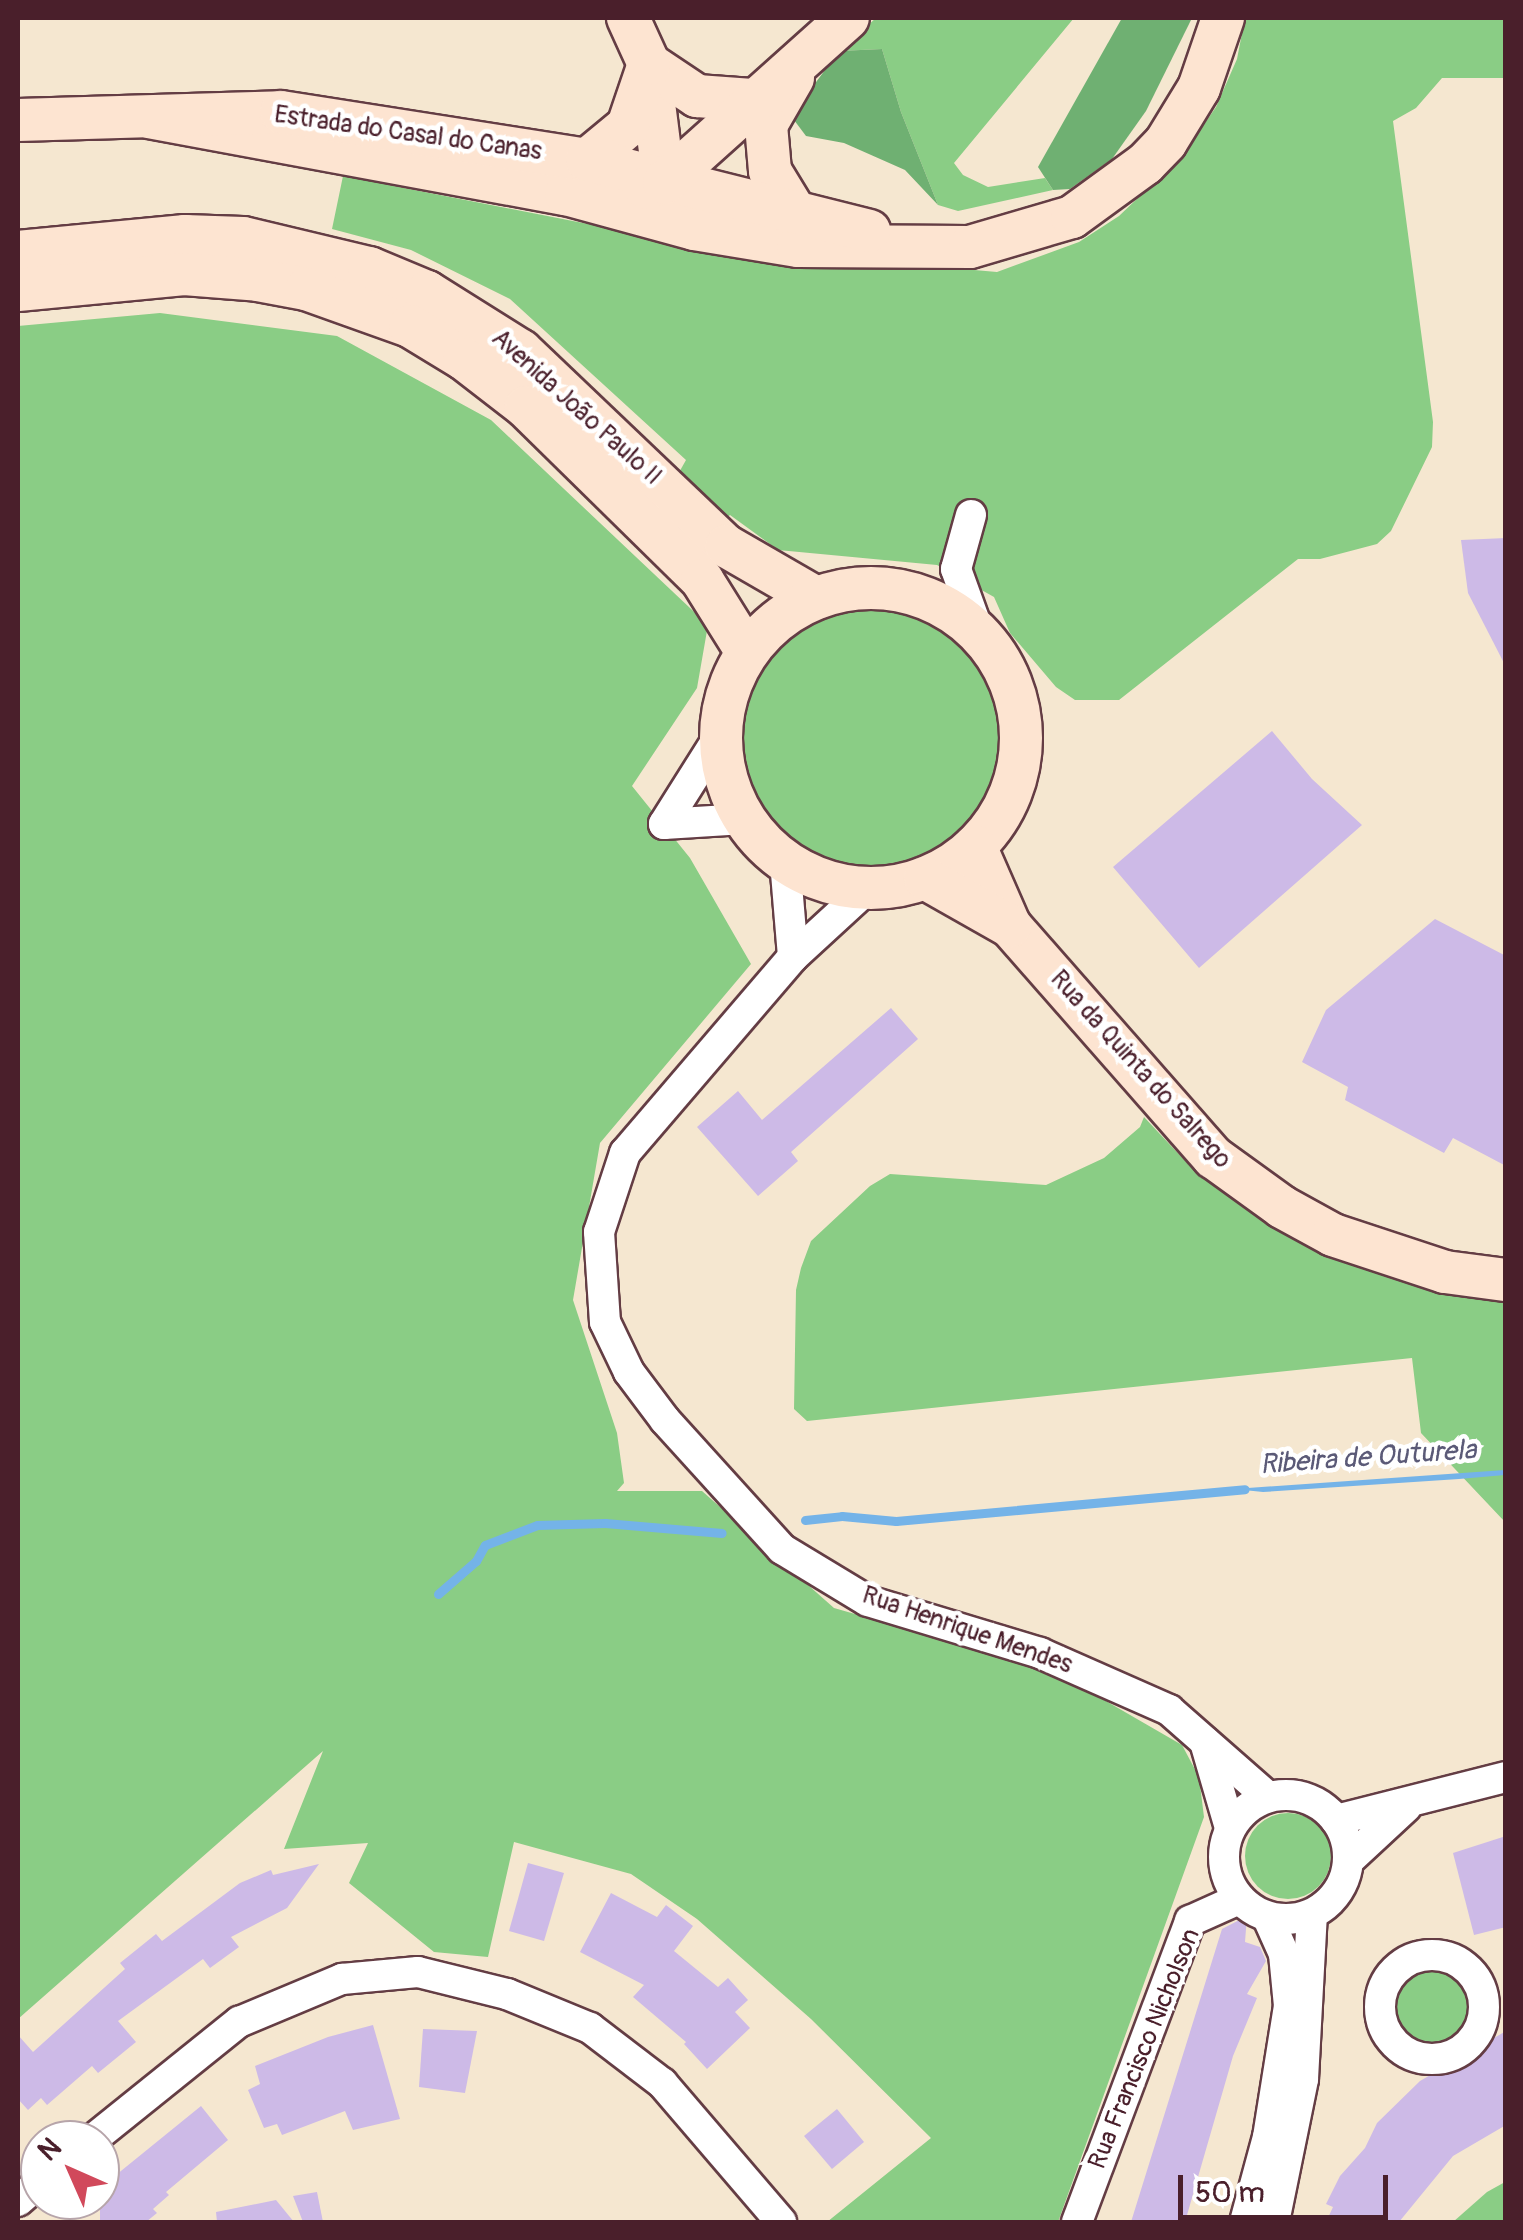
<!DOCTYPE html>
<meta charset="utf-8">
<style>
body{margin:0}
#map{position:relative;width:1523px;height:2240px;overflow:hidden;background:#f5e7d0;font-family:Pangolin,sans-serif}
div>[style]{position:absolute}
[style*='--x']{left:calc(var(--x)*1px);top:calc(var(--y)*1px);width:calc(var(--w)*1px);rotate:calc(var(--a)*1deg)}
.green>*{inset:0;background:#8acd85}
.round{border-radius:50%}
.forest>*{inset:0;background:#6fb072}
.water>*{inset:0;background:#74b3e8}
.stream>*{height:9px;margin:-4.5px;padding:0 4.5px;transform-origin:4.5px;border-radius:4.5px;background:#74b3e8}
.building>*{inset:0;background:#cdbae7}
.roads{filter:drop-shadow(2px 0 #643d44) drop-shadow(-2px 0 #643d44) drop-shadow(0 2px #643d44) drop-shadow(0 -2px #643d44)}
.street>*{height:30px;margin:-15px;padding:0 15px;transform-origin:15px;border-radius:15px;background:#fff}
.street>.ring{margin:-15px;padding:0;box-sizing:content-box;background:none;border:30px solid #fff;border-radius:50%}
.secondary>*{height:42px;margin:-21px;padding:0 21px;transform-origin:21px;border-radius:21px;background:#fde4d1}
.secondary>.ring{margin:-21px;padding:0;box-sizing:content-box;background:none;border:42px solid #fde4d1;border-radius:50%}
span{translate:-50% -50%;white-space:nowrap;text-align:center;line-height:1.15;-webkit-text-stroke:9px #fff;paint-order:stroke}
.street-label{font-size:25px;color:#4a1f2b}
.water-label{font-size:28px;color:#5b5a77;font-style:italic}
.frame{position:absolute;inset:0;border:20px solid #4a1f2b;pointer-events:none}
.north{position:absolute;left:20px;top:2120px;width:100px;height:100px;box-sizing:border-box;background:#fff;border:2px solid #b7a5aa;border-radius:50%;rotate:315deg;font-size:28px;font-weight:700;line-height:40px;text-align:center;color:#4a1f2b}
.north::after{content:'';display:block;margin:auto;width:35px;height:45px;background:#d1495b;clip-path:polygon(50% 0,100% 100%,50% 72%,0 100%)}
.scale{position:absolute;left:1178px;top:2175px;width:210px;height:45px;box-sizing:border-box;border:5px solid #4a1f2b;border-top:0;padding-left:12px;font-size:30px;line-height:35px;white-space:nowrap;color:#4a1f2b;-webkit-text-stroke:8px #fff;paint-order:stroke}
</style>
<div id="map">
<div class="green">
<div style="clip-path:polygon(876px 18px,1074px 18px,954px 163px,963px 175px,988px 187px,1045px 178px,1053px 190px,958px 211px,938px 205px,901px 112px,882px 49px,839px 51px)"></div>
<div style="clip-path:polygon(1245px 18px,1505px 18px,1505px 78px,1442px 78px,1416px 108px,1393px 121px,1433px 422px,1432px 447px,1391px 531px,1377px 544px,1320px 559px,1298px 559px,1119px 700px,1075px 700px,1056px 687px,1010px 633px,994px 597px,937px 565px,778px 550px,730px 515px,722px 522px,677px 476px,686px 460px,510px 299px,411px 250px,332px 229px,343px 176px,700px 246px,997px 272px,1079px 242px,1119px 216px,1183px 155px,1216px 107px,1237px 59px)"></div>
<div style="clip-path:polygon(160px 313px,337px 336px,491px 420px,708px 625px,697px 688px,632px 786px,690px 858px,751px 964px,600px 1143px,573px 1300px,617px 1433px,624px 1483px,617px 1491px,702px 1491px,834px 1608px,1054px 1671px,1182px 1745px,1199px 1777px,1204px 1817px,1058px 2222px,827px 2222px,931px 2138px,811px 2019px,697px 1919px,631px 1874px,514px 1842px,488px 1957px,434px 1952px,349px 1883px,368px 1843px,284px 1849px,323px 1751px,18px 2019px,18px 326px)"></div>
<div class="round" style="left:736px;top:603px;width:270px;height:270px"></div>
<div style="clip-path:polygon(1144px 1117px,1189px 1165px,1347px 1260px,1469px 1298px,1505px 1300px,1505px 1522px,1421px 1433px,1412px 1358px,807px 1421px,794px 1409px,796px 1290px,801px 1268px,811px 1241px,870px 1186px,890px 1174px,1046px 1185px,1104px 1158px,1140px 1127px)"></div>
<div class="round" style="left:1245px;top:1813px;width:86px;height:86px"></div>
<div class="round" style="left:1392px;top:1969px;width:78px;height:78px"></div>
<div style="clip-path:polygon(1505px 2182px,1505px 2222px,1453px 2222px,1487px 2192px)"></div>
</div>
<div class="forest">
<div style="clip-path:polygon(1122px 18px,1192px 18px,1146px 111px,1112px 159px,1070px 189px,1053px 190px,1038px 167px)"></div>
<div style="clip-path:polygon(882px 49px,901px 112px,938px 205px,905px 170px,844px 143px,806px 136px,791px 116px,839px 51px)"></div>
</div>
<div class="water">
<div style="clip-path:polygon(1505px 1470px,1505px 1475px,1459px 1479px,1263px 1492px,1234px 1489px)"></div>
</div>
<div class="stream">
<div style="--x:805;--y:1520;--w:37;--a:-6"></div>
<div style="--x:842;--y:1516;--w:54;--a:5.3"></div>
<div style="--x:896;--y:1521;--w:350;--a:-5.2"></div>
<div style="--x:438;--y:1594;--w:50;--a:-41"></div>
<div style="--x:476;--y:1561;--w:18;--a:-61"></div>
<div style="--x:485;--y:1545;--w:56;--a:-21"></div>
<div style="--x:537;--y:1525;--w:68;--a:-1.7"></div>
<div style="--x:605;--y:1523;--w:117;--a:4.9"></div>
</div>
<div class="building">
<div style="clip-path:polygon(1506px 538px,1506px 667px,1468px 593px,1461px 540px)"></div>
<div style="clip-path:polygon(1272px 731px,1312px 779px,1362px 825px,1199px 968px,1113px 867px)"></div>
<div style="clip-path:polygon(1435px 919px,1506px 956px,1506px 1166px,1453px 1138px,1444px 1153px,1345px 1100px,1348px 1087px,1302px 1062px,1326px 1010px)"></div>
<div style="clip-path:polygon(891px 1008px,918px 1039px,791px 1152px,798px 1161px,758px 1196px,697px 1127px,738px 1091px,762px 1120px)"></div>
<div style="clip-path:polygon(1506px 1836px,1506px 1927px,1474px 1935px,1453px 1853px)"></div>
<div style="clip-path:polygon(528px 1863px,564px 1873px,544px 1941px,509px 1931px)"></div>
<div style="clip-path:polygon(319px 1864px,287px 1908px,231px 1937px,239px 1947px,210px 1968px,203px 1959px,118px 2021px,136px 2042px,98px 2073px,92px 2066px,47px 2105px,41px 2098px,28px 2110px,18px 2099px,18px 2035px,33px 2052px,125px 1969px,120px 1963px,156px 1934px,162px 1941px,240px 1883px,271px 1870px,273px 1875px)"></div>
<div style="clip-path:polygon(611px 1893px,657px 1917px,666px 1905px,693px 1926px,674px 1951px,718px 1987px,728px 1978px,748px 2000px,735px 2012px,750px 2028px,707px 2069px,684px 2044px,686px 2042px,633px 1997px,644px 1985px,580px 1952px)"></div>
<div style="clip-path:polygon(1247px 1916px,1245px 1942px,1260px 1947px,1266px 1961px,1247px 1994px,1257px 1998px,1233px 2056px,1185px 2222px,1131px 2222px,1222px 1929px)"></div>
<div style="clip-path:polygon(373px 2025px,400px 2119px,353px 2130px,345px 2111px,282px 2135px,277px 2124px,264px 2128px,248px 2090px,260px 2084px,255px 2066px,328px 2037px)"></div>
<div style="clip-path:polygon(423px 2029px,477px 2031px,465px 2093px,419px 2087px)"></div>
<div style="clip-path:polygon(1506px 2031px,1506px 2125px,1453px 2156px,1399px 2222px,1326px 2222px,1333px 2207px,1326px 2204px,1340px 2176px,1365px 2148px,1377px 2123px,1420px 2081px)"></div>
<div style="clip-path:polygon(201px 2106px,228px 2140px,166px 2192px,169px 2195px,153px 2209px,157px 2213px,146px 2222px,100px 2222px,100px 2188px)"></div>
<div style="clip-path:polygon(837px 2109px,864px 2142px,832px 2169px,804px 2136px)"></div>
<div style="clip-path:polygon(317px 2192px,323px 2222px,303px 2222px,293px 2196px)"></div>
<div style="clip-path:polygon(276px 2200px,294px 2222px,217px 2222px,216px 2212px)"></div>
</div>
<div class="roads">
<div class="street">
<div style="--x:971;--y:515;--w:56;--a:105.5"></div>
<div style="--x:956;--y:569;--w:68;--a:70.2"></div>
<div style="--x:664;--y:824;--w:105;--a:-57.8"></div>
<div style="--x:664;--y:824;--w:80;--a:-3.6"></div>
<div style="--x:785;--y:861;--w:96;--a:85.2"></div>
<div style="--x:868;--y:888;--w:102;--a:137.4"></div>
<div style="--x:793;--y:957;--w:258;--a:130.6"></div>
<div style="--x:625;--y:1153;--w:83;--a:108.2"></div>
<div style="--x:599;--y:1232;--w:90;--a:86.2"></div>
<div style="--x:605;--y:1322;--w:55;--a:64.4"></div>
<div style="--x:629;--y:1372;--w:60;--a:53.1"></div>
<div style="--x:665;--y:1420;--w:174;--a:47.8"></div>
<div style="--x:782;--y:1549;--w:100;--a:31.2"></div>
<div style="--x:868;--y:1601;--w:180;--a:16.8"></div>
<div style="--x:1040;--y:1653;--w:141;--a:23.8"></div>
<div style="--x:1169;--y:1710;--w:132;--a:41.3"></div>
<div style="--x:1205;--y:1742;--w:90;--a:73.8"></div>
<div class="ring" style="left:1224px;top:1795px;width:94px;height:94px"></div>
<div style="--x:1336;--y:1820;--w:175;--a:-14.2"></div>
<div style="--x:1349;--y:1860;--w:78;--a:-42.9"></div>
<div class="ring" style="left:1380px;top:1955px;width:74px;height:74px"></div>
<div style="--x:92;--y:2140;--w:189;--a:-38.8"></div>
<div style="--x:239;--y:2022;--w:112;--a:-22.7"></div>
<div style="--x:342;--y:1979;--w:76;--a:-5.3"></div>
<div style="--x:418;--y:1972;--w:92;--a:13.9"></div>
<div style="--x:507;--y:1994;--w:90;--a:22.3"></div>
<div style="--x:590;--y:2028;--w:91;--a:37.4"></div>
<div style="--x:662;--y:2083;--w:183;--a:49.4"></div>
<div style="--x:18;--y:2201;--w:29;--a:-41"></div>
<div style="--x:1077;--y:2222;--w:322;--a:-69.4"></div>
<div style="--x:1190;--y:1921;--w:54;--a:-24.2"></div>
<div style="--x:1245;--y:2222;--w:88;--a:-74.9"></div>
<div style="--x:1268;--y:2137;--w:133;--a:-80.9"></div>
<div style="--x:1289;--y:2006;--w:52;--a:-95.5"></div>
<div style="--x:1284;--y:1954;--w:39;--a:-114"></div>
<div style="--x:1274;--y:2222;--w:146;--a:-78.5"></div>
<div style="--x:1303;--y:2079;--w:165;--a:-86.9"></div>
</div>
<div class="secondary">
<div style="--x:649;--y:64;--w:120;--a:82.8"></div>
<div style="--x:664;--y:183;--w:20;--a:57"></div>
<div style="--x:649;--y:64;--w:58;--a:33.7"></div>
<div style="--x:697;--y:96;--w:55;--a:4.2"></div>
<div style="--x:793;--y:78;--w:54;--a:119.9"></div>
<div style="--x:766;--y:125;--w:46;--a:85"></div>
<div style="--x:770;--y:171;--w:48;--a:58.6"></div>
<div style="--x:149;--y:117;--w:424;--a:10.5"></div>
<div style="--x:566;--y:194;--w:133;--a:15.3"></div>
<div style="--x:694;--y:229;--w:105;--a:9.3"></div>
<div style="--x:798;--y:246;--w:172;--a:0.3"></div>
<div style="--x:970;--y:247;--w:106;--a:-16.4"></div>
<div style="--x:1072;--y:217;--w:90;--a:-36"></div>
<div style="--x:1145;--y:164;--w:30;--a:-46"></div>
<div style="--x:1166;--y:142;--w:63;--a:-58.6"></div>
<div style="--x:1199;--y:88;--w:74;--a:-71.1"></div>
<div style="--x:18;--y:120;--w:263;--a:-1.7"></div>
<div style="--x:281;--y:112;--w:310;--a:8.9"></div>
<div style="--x:587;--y:160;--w:291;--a:14.1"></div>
<div style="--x:587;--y:160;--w:53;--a:-39.7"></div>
<div style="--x:628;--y:126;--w:65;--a:-71.3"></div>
<div style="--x:649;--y:64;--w:51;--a:-114.5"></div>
<div style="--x:646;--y:188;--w:19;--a:-16"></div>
<div style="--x:664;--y:183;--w:247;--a:-41.9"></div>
<div style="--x:18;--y:252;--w:168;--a:-5.5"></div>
<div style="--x:185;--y:236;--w:58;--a:2"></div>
<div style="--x:243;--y:238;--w:130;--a:13.4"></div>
<div style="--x:369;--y:268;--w:63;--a:22.5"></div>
<div style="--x:427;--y:292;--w:111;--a:32.1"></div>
<div style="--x:521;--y:351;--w:283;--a:43.6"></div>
<div style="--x:726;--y:546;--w:104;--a:30"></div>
<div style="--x:18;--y:290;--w:167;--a:-5.5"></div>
<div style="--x:184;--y:274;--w:74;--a:4.6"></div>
<div style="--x:258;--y:280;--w:49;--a:10.6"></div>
<div style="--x:306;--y:289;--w:110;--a:19.6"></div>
<div style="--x:410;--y:326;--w:63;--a:31.4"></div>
<div style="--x:464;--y:359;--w:78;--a:37.7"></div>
<div style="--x:526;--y:407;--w:247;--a:44.5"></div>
<div style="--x:702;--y:580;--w:85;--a:58"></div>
<div class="ring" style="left:721px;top:588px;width:258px;height:258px"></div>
<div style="--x:975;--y:846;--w:87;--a:66.4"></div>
<div style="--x:1010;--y:926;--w:308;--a:48.7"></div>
<div style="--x:1213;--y:1157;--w:85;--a:35.9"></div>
<div style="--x:1282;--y:1207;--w:58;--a:28.8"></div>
<div style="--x:1333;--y:1235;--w:118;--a:18.3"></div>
<div style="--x:1445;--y:1272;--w:62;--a:7.5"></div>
<div style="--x:925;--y:878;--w:98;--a:29.5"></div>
</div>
</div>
<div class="street-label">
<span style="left:408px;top:134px;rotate:8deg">Estrada do Casal do Canas</span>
<span style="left:576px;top:408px;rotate:42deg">Avenida João Paulo II</span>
<span style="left:1140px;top:1070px;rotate:48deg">Rua da Quinta do Salrego</span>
<span style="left:967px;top:1631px;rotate:19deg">Rua Henrique Mendes</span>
<span style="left:1145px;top:2049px;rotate:-68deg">Rua Francisco Nicholson</span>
</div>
<div class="water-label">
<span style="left:1368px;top:1458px;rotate:-4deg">Ribeira de Outurela</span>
</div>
<div class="frame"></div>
<div class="north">N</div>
<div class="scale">50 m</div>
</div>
